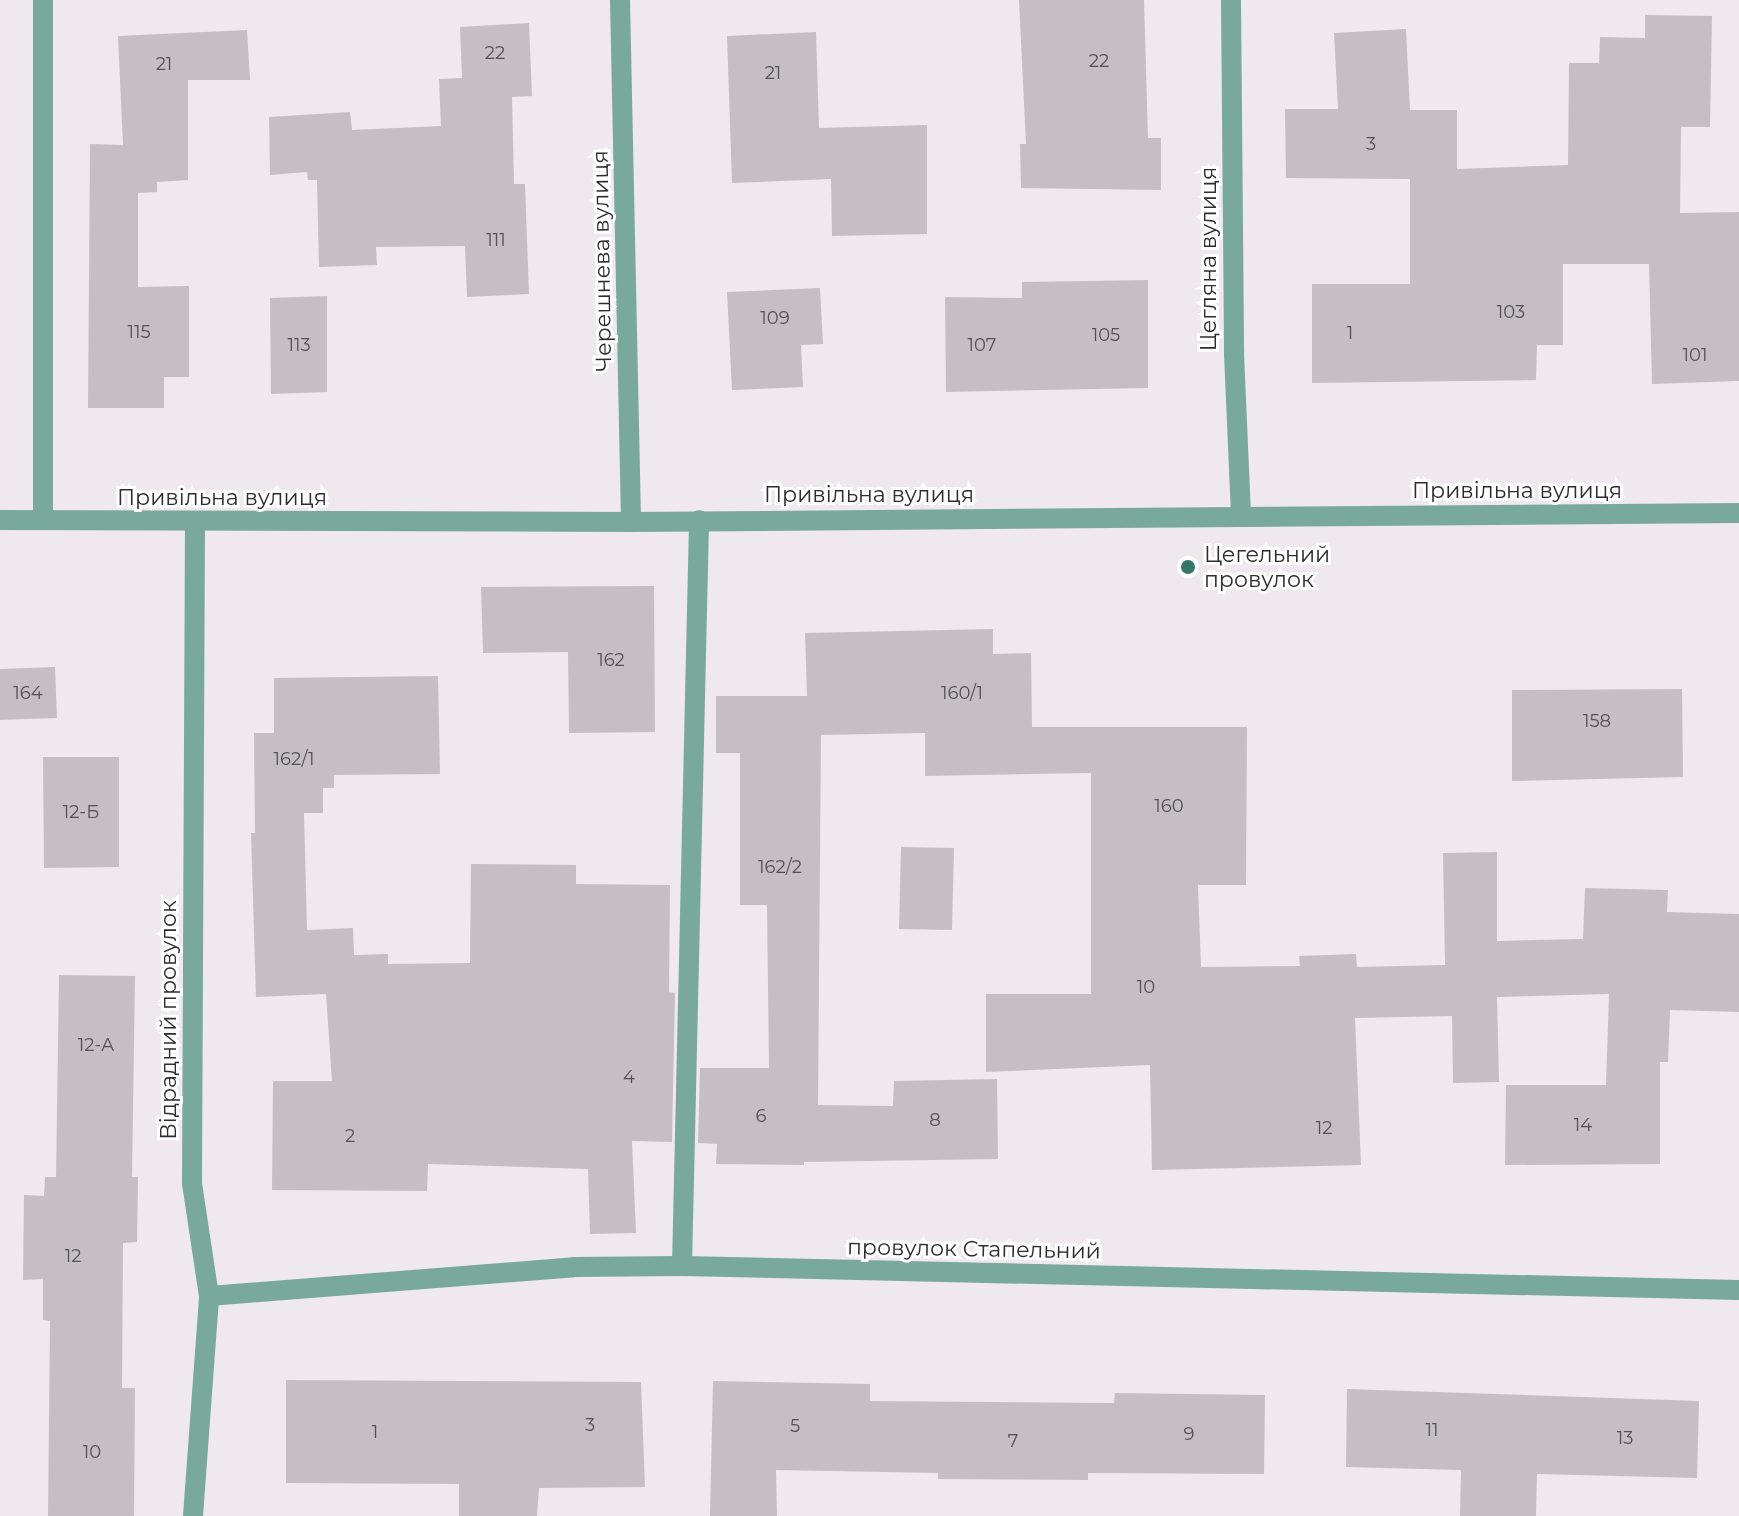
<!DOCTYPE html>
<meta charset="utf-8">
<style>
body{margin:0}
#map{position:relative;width:1739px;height:1516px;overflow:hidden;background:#efe8ee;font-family:Montserrat,sans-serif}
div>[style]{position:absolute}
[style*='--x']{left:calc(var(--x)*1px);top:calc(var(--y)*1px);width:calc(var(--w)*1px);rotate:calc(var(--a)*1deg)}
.building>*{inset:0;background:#c5bfc5}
.minor>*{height:20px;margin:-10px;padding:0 10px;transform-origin:10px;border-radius:10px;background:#79a89c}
.dots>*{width:22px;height:22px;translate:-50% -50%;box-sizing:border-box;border:4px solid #fff;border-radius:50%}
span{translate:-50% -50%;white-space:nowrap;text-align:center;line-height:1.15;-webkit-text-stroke:6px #fff;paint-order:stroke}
.number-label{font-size:18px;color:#545154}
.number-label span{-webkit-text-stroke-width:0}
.street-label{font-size:22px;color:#2e2c2e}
.poi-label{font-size:22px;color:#2e2c2e}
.left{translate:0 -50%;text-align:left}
</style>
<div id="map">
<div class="building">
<div style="clip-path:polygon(1019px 0,1144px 0,1148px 138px,1161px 138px,1161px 190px,1021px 188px,1020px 144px,1026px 144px)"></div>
<div style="clip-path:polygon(1645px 15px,1712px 16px,1710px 127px,1681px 127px,1680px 213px,1739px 212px,1739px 381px,1652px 384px,1649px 264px,1563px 264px,1563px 345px,1537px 345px,1536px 380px,1312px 383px,1312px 284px,1410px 284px,1410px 179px,1286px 178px,1285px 109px,1338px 109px,1334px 33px,1406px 29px,1410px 110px,1457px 110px,1457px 169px,1568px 165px,1569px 63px,1599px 63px,1600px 37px,1645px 38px)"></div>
<div style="clip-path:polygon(529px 23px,532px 96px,512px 97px,514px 184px,525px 184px,529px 294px,467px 297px,465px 246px,376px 247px,377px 265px,319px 267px,317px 180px,308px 180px,307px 172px,270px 175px,269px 117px,350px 112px,352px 130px,441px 126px,439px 79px,462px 78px,460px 27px)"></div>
<div style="clip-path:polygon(247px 30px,250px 80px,188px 80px,188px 180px,157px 182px,157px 192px,138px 193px,138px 287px,189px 286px,189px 377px,164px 377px,164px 408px,88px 408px,90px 144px,123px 145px,118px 36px)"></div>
<div style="clip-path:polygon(816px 32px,819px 128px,927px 125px,927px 234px,832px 236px,831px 179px,732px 183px,727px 36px)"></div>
<div style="clip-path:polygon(1148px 280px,1148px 388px,946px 392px,945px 297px,1022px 298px,1022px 282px)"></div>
<div style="clip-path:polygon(820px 288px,823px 344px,801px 345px,803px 387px,732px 390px,727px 292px)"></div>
<div style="clip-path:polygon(327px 296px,327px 392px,271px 394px,270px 298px)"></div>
<div style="clip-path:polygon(654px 586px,655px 732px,569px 733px,568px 652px,483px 653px,481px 587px)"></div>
<div style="clip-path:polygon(993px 629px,993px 654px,1031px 653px,1032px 727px,1247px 727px,1246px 885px,1198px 885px,1201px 967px,1300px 966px,1299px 956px,1356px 954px,1357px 967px,1445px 965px,1443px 853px,1497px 852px,1497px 941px,1583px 939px,1585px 888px,1668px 890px,1667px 912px,1739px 914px,1739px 1012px,1670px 1010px,1668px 1062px,1660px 1062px,1660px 1164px,1505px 1165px,1506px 1085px,1606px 1085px,1609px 994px,1497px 997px,1499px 1082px,1453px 1083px,1452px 1016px,1355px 1018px,1361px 1165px,1152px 1170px,1150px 1065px,986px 1072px,986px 994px,1091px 994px,1091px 773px,925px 776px,925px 733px,821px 735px,818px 1105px,893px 1106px,894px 1081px,997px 1079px,998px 1159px,804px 1162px,804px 1165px,716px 1164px,717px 1144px,698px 1143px,700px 1068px,769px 1068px,767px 905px,740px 905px,740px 753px,716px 753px,716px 696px,807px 696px,805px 633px)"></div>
<div style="clip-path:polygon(55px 667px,57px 718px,0 720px,0 669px)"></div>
<div style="clip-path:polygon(438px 676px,440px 774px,334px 775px,334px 788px,323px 788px,323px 813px,304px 813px,307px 930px,353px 928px,354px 955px,388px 954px,388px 964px,470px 963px,471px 864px,576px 865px,576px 884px,670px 885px,669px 992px,675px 993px,672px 1142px,632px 1141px,636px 1233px,590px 1234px,588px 1169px,428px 1164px,427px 1191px,272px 1190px,273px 1081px,332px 1081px,326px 994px,256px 997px,251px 833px,255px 833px,254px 733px,274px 733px,274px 678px)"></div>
<div style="clip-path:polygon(1682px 689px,1683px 777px,1512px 781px,1512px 690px)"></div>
<div style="clip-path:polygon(43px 757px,119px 757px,119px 867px,44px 868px)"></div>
<div style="clip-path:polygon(901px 847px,954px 848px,952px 930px,899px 929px)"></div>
<div style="clip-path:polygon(59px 975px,135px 976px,132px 1177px,138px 1177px,137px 1242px,123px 1243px,122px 1388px,135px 1388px,134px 1516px,48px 1516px,50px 1321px,43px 1320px,43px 1279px,23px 1280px,24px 1195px,44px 1196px,45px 1177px,56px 1177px)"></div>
<div style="clip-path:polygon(286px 1380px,641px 1382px,645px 1487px,539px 1488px,537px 1516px,459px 1516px,459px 1484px,286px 1483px)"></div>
<div style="clip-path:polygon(713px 1381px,870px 1384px,870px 1401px,1114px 1403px,1115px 1393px,1265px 1395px,1264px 1474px,1088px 1473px,1088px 1480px,938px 1479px,938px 1473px,776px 1470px,777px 1516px,710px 1516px)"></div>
<div style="clip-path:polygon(1347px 1389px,1699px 1401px,1697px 1478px,1537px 1474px,1536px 1516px,1460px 1516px,1461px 1470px,1346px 1467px)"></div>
</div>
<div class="minor">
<div style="--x:43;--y:0;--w:520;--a:90"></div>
<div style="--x:620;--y:0;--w:522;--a:88.79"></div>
<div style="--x:1231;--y:0;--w:354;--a:89.5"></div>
<div style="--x:1234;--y:354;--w:163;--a:87.5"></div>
<div style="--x:0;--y:520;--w:631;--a:0.18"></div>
<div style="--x:631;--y:522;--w:1108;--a:-0.47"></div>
<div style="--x:682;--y:1266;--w:746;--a:-88.69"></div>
<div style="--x:209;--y:1296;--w:366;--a:-4.5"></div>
<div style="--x:574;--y:1267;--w:108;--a:-0.5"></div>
<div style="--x:682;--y:1266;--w:1057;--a:1.3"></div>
<div style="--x:193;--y:1516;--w:221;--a:-85.8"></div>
<div style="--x:209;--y:1296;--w:114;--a:-98.6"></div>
<div style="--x:192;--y:1183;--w:660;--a:-89.74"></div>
</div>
<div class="dots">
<div style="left:1188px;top:567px;background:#347768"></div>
</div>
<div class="number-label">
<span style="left:495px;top:53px">22</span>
<span style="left:1099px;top:61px">22</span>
<span style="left:164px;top:64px">21</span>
<span style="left:773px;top:73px">21</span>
<span style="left:1371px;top:144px">3</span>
<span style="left:496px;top:240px">111</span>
<span style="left:1511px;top:312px">103</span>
<span style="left:775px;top:318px">109</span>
<span style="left:139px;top:332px">115</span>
<span style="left:1350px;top:333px">1</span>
<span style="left:1106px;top:335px">105</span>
<span style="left:299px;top:345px">113</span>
<span style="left:982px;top:345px">107</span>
<span style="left:1695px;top:355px">101</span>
<span style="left:611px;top:660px">162</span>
<span style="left:28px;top:693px">164</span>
<span style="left:962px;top:693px">160/1</span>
<span style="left:1597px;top:721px">158</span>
<span style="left:294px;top:759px">162/1</span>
<span style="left:1169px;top:806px">160</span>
<span style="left:81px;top:812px">12-Б</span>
<span style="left:780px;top:867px">162/2</span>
<span style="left:1146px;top:987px">10</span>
<span style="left:96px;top:1045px">12-А</span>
<span style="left:629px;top:1077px">4</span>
<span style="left:761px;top:1116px">6</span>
<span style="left:935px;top:1120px">8</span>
<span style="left:1583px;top:1125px">14</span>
<span style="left:1324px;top:1128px">12</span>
<span style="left:350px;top:1136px">2</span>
<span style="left:73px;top:1256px">12</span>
<span style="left:590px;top:1425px">3</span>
<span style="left:795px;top:1426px">5</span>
<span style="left:1432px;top:1430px">11</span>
<span style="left:375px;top:1432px">1</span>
<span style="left:1189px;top:1434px">9</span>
<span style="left:1625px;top:1438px">13</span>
<span style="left:1013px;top:1441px">7</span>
<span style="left:92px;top:1452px">10</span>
</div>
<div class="street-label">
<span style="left:1209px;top:259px;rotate:-90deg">Цегляна вулиця</span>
<span style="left:602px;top:261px;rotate:-91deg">Черешнева вулиця</span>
<span style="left:1517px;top:491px">Привільна вулиця</span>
<span style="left:869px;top:495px">Привільна вулиця</span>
<span style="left:222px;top:498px">Привільна вулиця</span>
<span style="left:169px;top:1020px;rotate:-90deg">Відрадний провулок</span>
<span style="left:974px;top:1249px;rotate:1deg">провулок Стапельний</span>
</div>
<div class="poi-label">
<span class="left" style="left:1204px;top:567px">Цегельний<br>провулок</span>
</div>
</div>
